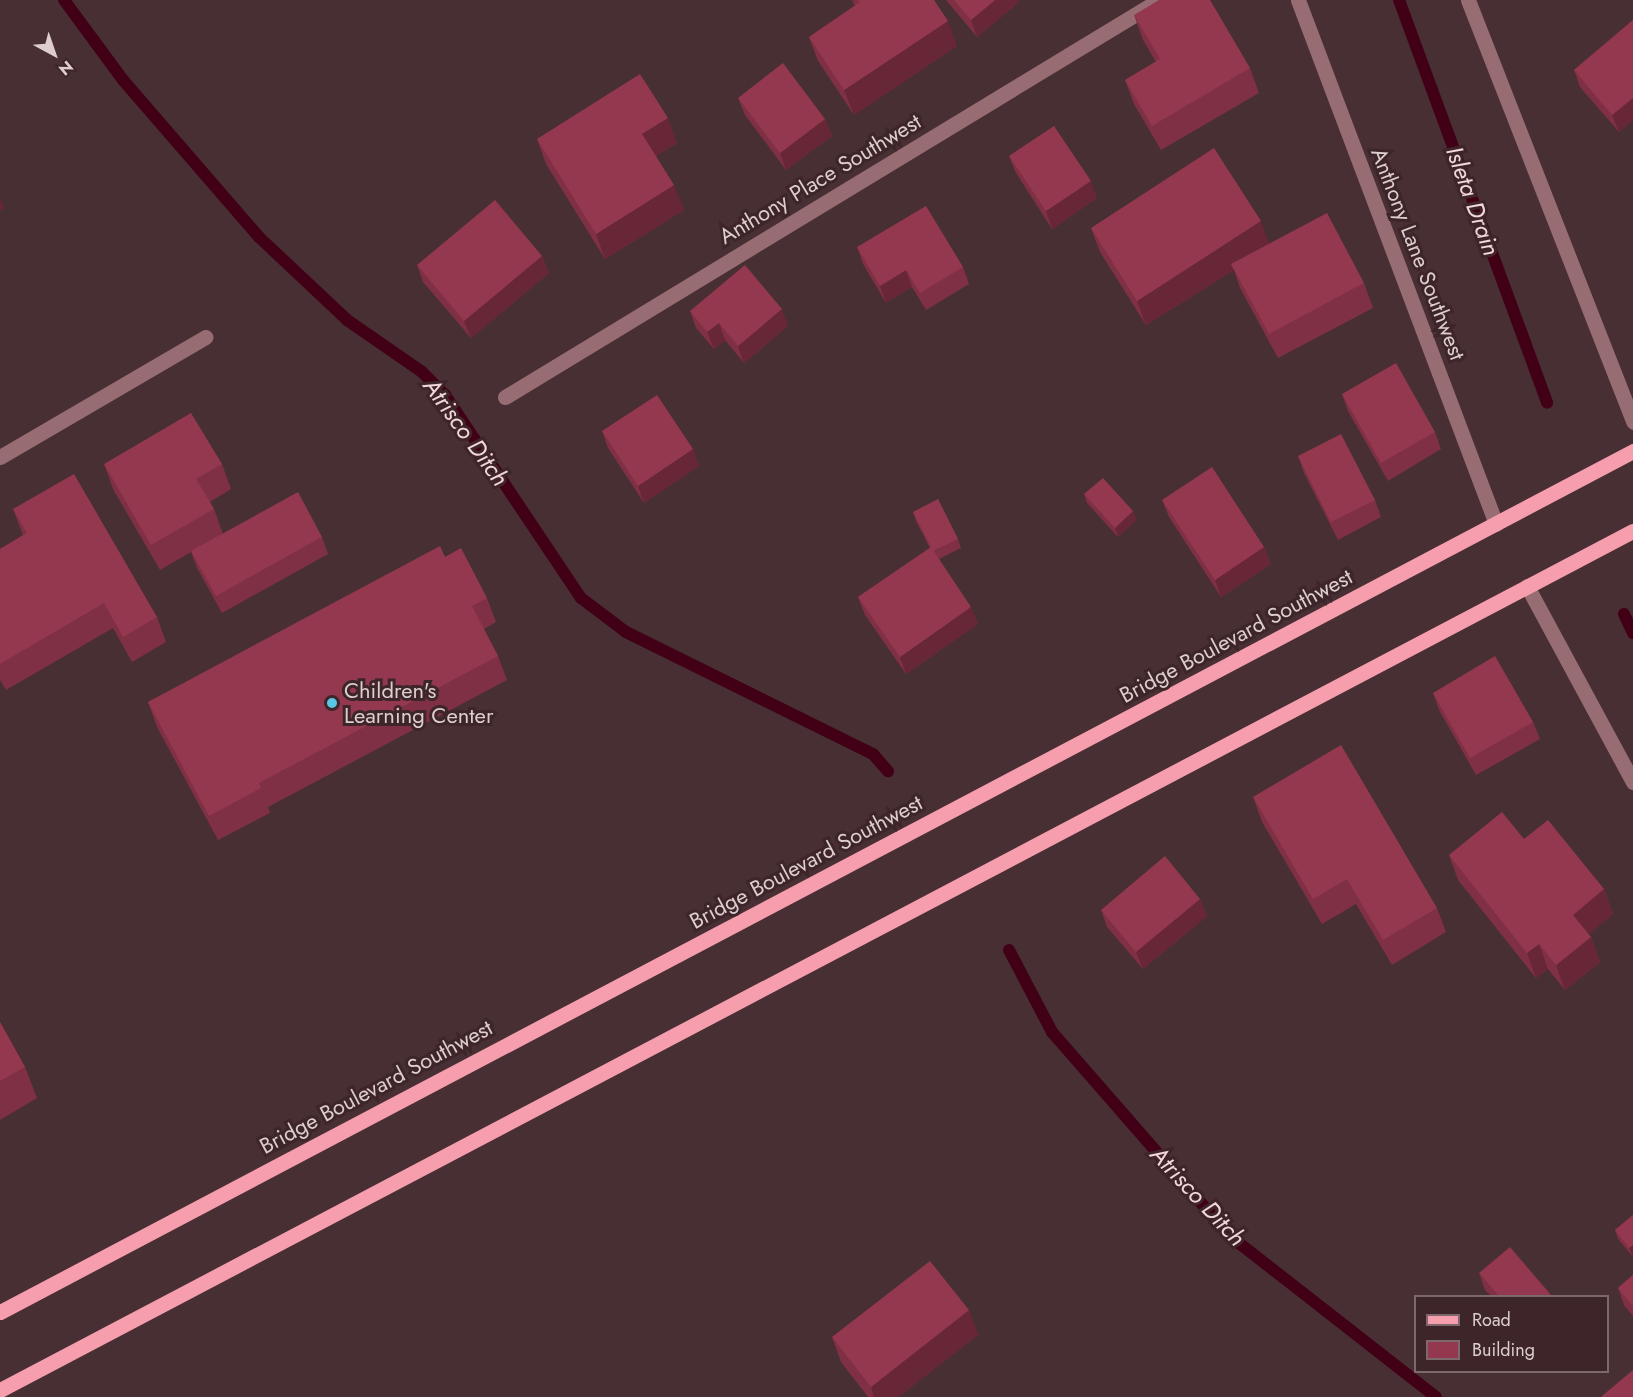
<!DOCTYPE html>
<style>
body{margin:0}
#map{position:relative;width:1633px;height:1397px;overflow:hidden;background:#482f33;font-family:Jost,sans-serif}
div>[style]{position:absolute}
[style*='--x']{left:calc(var(--x)*1px);top:calc(var(--y)*1px);width:calc(var(--w)*1px);rotate:calc(var(--a)*1deg)}
.stream>*{height:12px;margin:-6px;padding:0 6px;transform-origin:6px;border-radius:6px;background:#420016}
.minor>*{height:15px;margin:-7.5px;padding:0 7.5px;transform-origin:7.5px;border-radius:7.5px;background:#976c73}
.major>*{height:15px;margin:-7.5px;padding:0 7.5px;transform-origin:7.5px;border-radius:7.5px;background:#f69dae}
.wall>*{inset:0;background:#7f3044}
.shaded-wall>*{inset:0;background:#682737}
.building>*{inset:0;background:#94384f}
.dots>*{width:16px;height:16px;translate:-50% -50%;box-sizing:border-box;border:3px solid #3d2529;border-radius:50%}
span{translate:-50% -50%;white-space:nowrap;text-align:center;line-height:1.15;-webkit-text-stroke:6px #3d2529;paint-order:stroke}
.street-label{font-size:22px;color:#ddcdcf}
.poi-label{font-size:22px;color:#ddcdcf}
.left{translate:0 -50%;text-align:left}
.water-label{font-size:24px;color:#f3d7db;font-style:italic}
.legend{position:absolute;left:1414px;top:1295px;width:195px;height:78px;box-sizing:border-box;background:#3d2529;border:2px solid #7d686b;margin:0;padding:8px 10px;list-style:none;font-size:18px;color:#ddcdcf}
.legend li{display:flex;align-items:center;gap:12px;height:30px}
.legend b{width:30px;border:2px solid #7d686b}
.north{position:absolute;left:24px;top:24px;width:60px;height:60px;-webkit-text-stroke:4px #3d2529;paint-order:stroke;rotate:140deg;font-size:16px;font-weight:700;line-height:24px;text-align:center;color:#ddcdcf}
.north::after{content:'';display:block;margin:auto;width:21px;height:27px;background:#ddcdcf;clip-path:polygon(50% 0,100% 100%,50% 72%,0 100%)}
</style>
<div id="map">
<div class="stream">
<div style="--x:64;--y:0;--w:99;--a:53.6"></div>
<div style="--x:123;--y:80;--w:208;--a:49.1"></div>
<div style="--x:259;--y:237;--w:121;--a:43.3"></div>
<div style="--x:347;--y:320;--w:91;--a:34.7"></div>
<div style="--x:422;--y:372;--w:33;--a:45"></div>
<div style="--x:445;--y:395;--w:244;--a:56.2"></div>
<div style="--x:581;--y:598;--w:56;--a:37.1"></div>
<div style="--x:626;--y:632;--w:275;--a:26.3"></div>
<div style="--x:873;--y:754;--w:23;--a:49"></div>
<div style="--x:1399;--y:0;--w:429;--a:69.8"></div>
<div style="--x:1624;--y:614;--w:21;--a:65"></div>
<div style="--x:1009;--y:950;--w:93;--a:62.3"></div>
<div style="--x:1052;--y:1032;--w:271;--a:48.9"></div>
<div style="--x:1230;--y:1236;--w:261;--a:38"></div>
</div>
<div class="minor">
<div style="--x:1298;--y:0;--w:560;--a:69.3"></div>
<div style="--x:1468;--y:0;--w:453;--a:68.6"></div>
<div style="--x:505;--y:397;--w:765;--a:-31.26"></div>
<div style="--x:0;--y:457;--w:238;--a:-30.3"></div>
<div style="--x:1527;--y:586;--w:223;--a:61.6"></div>
</div>
<div class="major">
<div style="--x:0;--y:1312;--w:1846;--a:-27.8"></div>
<div style="--x:0;--y:1390;--w:1845;--a:-27.75"></div>
</div>
<div class="wall">
<div style="clip-path:polygon(852px 0,934px 0,957px 46px,854px 115px,818px 61px,809px 37px,855px 6px)"></div>
<div style="clip-path:polygon(946px 0,1018px 0,1019px 2px,977px 37px)"></div>
<div style="clip-path:polygon(1134px 15px,1250px 68px,1259px 93px,1161px 150px,1134px 104px,1125px 80px,1156px 62px,1143px 40px)"></div>
<div style="clip-path:polygon(1633px 20px,1633px 120px,1619px 132px,1580px 87px,1574px 70px)"></div>
<div style="clip-path:polygon(738px 98px,825px 119px,832px 136px,786px 170px,745px 115px)"></div>
<div style="clip-path:polygon(537px 139px,677px 143px,656px 156px,684px 210px,605px 259px,546px 164px)"></div>
<div style="clip-path:polygon(1009px 156px,1097px 198px,1052px 229px,1016px 173px)"></div>
<div style="clip-path:polygon(1091px 228px,1269px 243px,1364px 283px,1373px 308px,1278px 358px,1240px 288px,1234px 270px,1146px 325px,1100px 252px)"></div>
<div style="clip-path:polygon(857px 247px,963px 267px,969px 284px,926px 310px,912px 287px,886px 303px,863px 264px)"></div>
<div style="clip-path:polygon(542px 256px,549px 273px,471px 338px,423px 282px,417px 265px)"></div>
<div style="clip-path:polygon(690px 311px,788px 326px,744px 363px,725px 340px,714px 349px,696px 328px)"></div>
<div style="clip-path:polygon(1342px 394px,1435px 432px,1441px 449px,1388px 481px,1348px 411px)"></div>
<div style="clip-path:polygon(602px 431px,693px 449px,699px 466px,644px 503px,608px 448px)"></div>
<div style="clip-path:polygon(1298px 456px,1375px 500px,1381px 517px,1338px 540px,1304px 473px)"></div>
<div style="clip-path:polygon(104px 464px,222px 464px,231px 489px,210px 502px,214px 509px,223px 534px,322px 537px,328px 554px,222px 613px,197px 568px,191px 552px,160px 570px,113px 489px)"></div>
<div style="clip-path:polygon(1084px 494px,1133px 511px,1136px 520px,1118px 537px,1087px 503px)"></div>
<div style="clip-path:polygon(1162px 500px,1264px 547px,1271px 564px,1221px 597px,1169px 517px)"></div>
<div style="clip-path:polygon(13px 509px,157px 617px,166px 642px,132px 662px,113px 628px,6px 690px,0 680px,0 549px,23px 535px)"></div>
<div style="clip-path:polygon(913px 512px,958px 539px,961px 548px,939px 559px,978px 624px,906px 674px,865px 615px,858px 597px,930px 548px,916px 521px)"></div>
<div style="clip-path:polygon(445px 557px,487px 598px,496px 622px,484px 629px,498px 656px,507px 680px,268px 807px,270px 813px,218px 840px,157px 727px,148px 702px)"></div>
<div style="clip-path:polygon(1433px 693px,1533px 722px,1540px 739px,1476px 775px,1439px 710px)"></div>
<div style="clip-path:polygon(1253px 797px,1437px 908px,1446px 932px,1392px 965px,1356px 904px,1322px 924px,1262px 822px)"></div>
<div style="clip-path:polygon(1524px 839px,1604px 889px,1613px 914px,1588px 934px,1591px 937px,1600px 962px,1565px 990px,1548px 969px,1536px 978px,1458px 880px,1449px 855px)"></div>
<div style="clip-path:polygon(1200px 899px,1207px 916px,1143px 969px,1107px 927px,1101px 910px)"></div>
<div style="clip-path:polygon(0 1022px,25px 1067px,37px 1098px,0 1120px)"></div>
<div style="clip-path:polygon(1633px 1215px,1633px 1257px,1618px 1239px,1615px 1230px)"></div>
<div style="clip-path:polygon(1479px 1273px,1551px 1295px,1551px 1296px,1491px 1296px,1485px 1290px)"></div>
<div style="clip-path:polygon(1633px 1275px,1633px 1316px,1624px 1305px,1618px 1288px)"></div>
<div style="clip-path:polygon(969px 1310px,978px 1335px,898px 1397px,868px 1397px,841px 1362px,832px 1337px)"></div>
</div>
<div class="shaded-wall">
<div style="clip-path:polygon(995px 0,1018px 0,1019px 2px,977px 37px,971px 20px)"></div>
<div style="clip-path:polygon(948px 21px,957px 46px,854px 115px,844px 90px)"></div>
<div style="clip-path:polygon(1633px 98px,1633px 120px,1619px 132px,1612px 115px)"></div>
<div style="clip-path:polygon(668px 118px,677px 143px,651px 159px,642px 134px)"></div>
<div style="clip-path:polygon(825px 119px,832px 136px,786px 170px,780px 153px)"></div>
<div style="clip-path:polygon(1091px 181px,1097px 198px,1052px 229px,1046px 211px)"></div>
<div style="clip-path:polygon(674px 185px,684px 210px,605px 259px,596px 234px)"></div>
<div style="clip-path:polygon(0 197px,4px 208px,0 211px)"></div>
<div style="clip-path:polygon(1261px 221px,1270px 246px,1231px 264px,1234px 270px,1146px 325px,1137px 301px)"></div>
<div style="clip-path:polygon(542px 256px,549px 273px,471px 338px,464px 321px)"></div>
<div style="clip-path:polygon(906px 270px,912px 287px,886px 303px,880px 286px)"></div>
<div style="clip-path:polygon(782px 309px,788px 326px,744px 363px,738px 346px)"></div>
<div style="clip-path:polygon(719px 323px,725px 340px,714px 349px,707px 332px)"></div>
<div style="clip-path:polygon(693px 449px,699px 466px,644px 503px,638px 486px)"></div>
<div style="clip-path:polygon(1133px 511px,1136px 520px,1118px 537px,1115px 528px)"></div>
<div style="clip-path:polygon(1264px 547px,1271px 564px,1221px 597px,1215px 580px)"></div>
<div style="clip-path:polygon(971px 607px,978px 624px,906px 674px,900px 657px)"></div>
<div style="clip-path:polygon(1604px 889px,1613px 914px,1582px 940px,1573px 915px)"></div>
<div style="clip-path:polygon(1200px 899px,1207px 916px,1143px 969px,1136px 952px)"></div>
<div style="clip-path:polygon(1591px 937px,1600px 962px,1565px 990px,1556px 965px)"></div>
<div style="clip-path:polygon(1539px 944px,1548px 969px,1536px 978px,1527px 953px)"></div>
<div style="clip-path:polygon(1633px 1245px,1633px 1257px,1629px 1248px)"></div>
<div style="clip-path:polygon(969px 1310px,978px 1335px,898px 1397px,874px 1397px,871px 1387px)"></div>
</div>
<div class="building">
<div style="clip-path:polygon(859px 0,934px 0,948px 21px,844px 90px,809px 37px,860px 2px)"></div>
<div style="clip-path:polygon(954px 0,995px 0,971px 20px)"></div>
<div style="clip-path:polygon(1159px 0,1210px 0,1250px 68px,1152px 126px,1125px 80px,1160px 59px,1134px 15px)"></div>
<div style="clip-path:polygon(1633px 20px,1633px 98px,1612px 115px,1574px 70px)"></div>
<div style="clip-path:polygon(783px 63px,825px 119px,780px 153px,738px 98px)"></div>
<div style="clip-path:polygon(640px 74px,668px 118px,642px 134px,674px 185px,596px 234px,537px 139px)"></div>
<div style="clip-path:polygon(1054px 126px,1091px 181px,1046px 211px,1009px 156px)"></div>
<div style="clip-path:polygon(1214px 148px,1261px 221px,1137px 301px,1091px 228px)"></div>
<div style="clip-path:polygon(495px 200px,542px 256px,464px 321px,417px 265px)"></div>
<div style="clip-path:polygon(926px 206px,963px 267px,920px 293px,906px 270px,880px 286px,857px 247px)"></div>
<div style="clip-path:polygon(1327px 213px,1364px 283px,1269px 334px,1231px 264px)"></div>
<div style="clip-path:polygon(745px 265px,782px 309px,738px 346px,719px 323px,707px 332px,690px 311px)"></div>
<div style="clip-path:polygon(1396px 363px,1435px 432px,1381px 463px,1342px 394px)"></div>
<div style="clip-path:polygon(657px 395px,693px 449px,638px 486px,602px 431px)"></div>
<div style="clip-path:polygon(191px 413px,222px 464px,196px 479px,214px 509px,151px 545px,104px 464px)"></div>
<div style="clip-path:polygon(1341px 434px,1375px 500px,1331px 522px,1298px 456px)"></div>
<div style="clip-path:polygon(1212px 467px,1264px 547px,1215px 580px,1162px 500px)"></div>
<div style="clip-path:polygon(74px 474px,157px 617px,123px 637px,104px 603px,0 664px,0 549px,27px 533px,13px 509px)"></div>
<div style="clip-path:polygon(1103px 478px,1133px 511px,1115px 528px,1084px 494px)"></div>
<div style="clip-path:polygon(298px 492px,322px 537px,216px 596px,191px 551px)"></div>
<div style="clip-path:polygon(938px 499px,958px 539px,933px 551px,913px 512px)"></div>
<div style="clip-path:polygon(440px 546px,445px 557px,461px 548px,487px 598px,472px 606px,498px 656px,259px 783px,261px 788px,209px 816px,148px 702px)"></div>
<div style="clip-path:polygon(931px 547px,971px 607px,900px 657px,858px 597px)"></div>
<div style="clip-path:polygon(1495px 656px,1533px 722px,1470px 758px,1433px 693px)"></div>
<div style="clip-path:polygon(1341px 745px,1437px 908px,1383px 940px,1347px 879px,1313px 899px,1253px 797px)"></div>
<div style="clip-path:polygon(1502px 812px,1524px 839px,1548px 820px,1604px 889px,1573px 915px,1591px 937px,1556px 965px,1539px 944px,1527px 953px,1449px 855px)"></div>
<div style="clip-path:polygon(1165px 856px,1200px 899px,1136px 952px,1101px 910px)"></div>
<div style="clip-path:polygon(0 1022px,25px 1067px,0 1081px)"></div>
<div style="clip-path:polygon(1633px 1215px,1633px 1245px,1629px 1248px,1615px 1230px)"></div>
<div style="clip-path:polygon(1510px 1247px,1551px 1295px,1549px 1296px,1499px 1296px,1479px 1273px)"></div>
<div style="clip-path:polygon(930px 1261px,969px 1310px,871px 1387px,832px 1337px)"></div>
<div style="clip-path:polygon(1633px 1275px,1633px 1306px,1618px 1288px)"></div>
<div style="clip-path:polygon(1633px 1370px,1633px 1397px,1602px 1397px,1602px 1396px)"></div>
</div>
<div class="dots">
<div style="left:332px;top:703px;background:#5ac8e5"></div>
</div>
<div class="street-label">
<span style="left:820px;top:179px;rotate:-31deg">Anthony Place Southwest</span>
<span style="left:1418px;top:254px;rotate:69deg">Anthony Lane Southwest</span>
<span style="left:1236px;top:636px;rotate:-28deg">Bridge Boulevard Southwest</span>
<span style="left:806px;top:862px;rotate:-28deg">Bridge Boulevard Southwest</span>
<span style="left:376px;top:1087px;rotate:-28deg">Bridge Boulevard Southwest</span>
</div>
<div class="poi-label">
<span class="left" style="left:344px;top:703px">Children's<br>Learning Center</span>
</div>
<div class="water-label">
<span style="left:1473px;top:201px;rotate:70deg">Isleta Drain</span>
<span style="left:466px;top:432px;rotate:54deg">Atrisco Ditch</span>
<span style="left:1198px;top:1196px;rotate:47deg">Atrisco Ditch</span>
</div>
<ul class="legend">
<li><b style="height:8px;background:#f69dae"></b>Road</li>
<li><b style="height:16px;background:#94384f"></b>Building</li>
</ul>
<div class="north">N</div>
</div>
